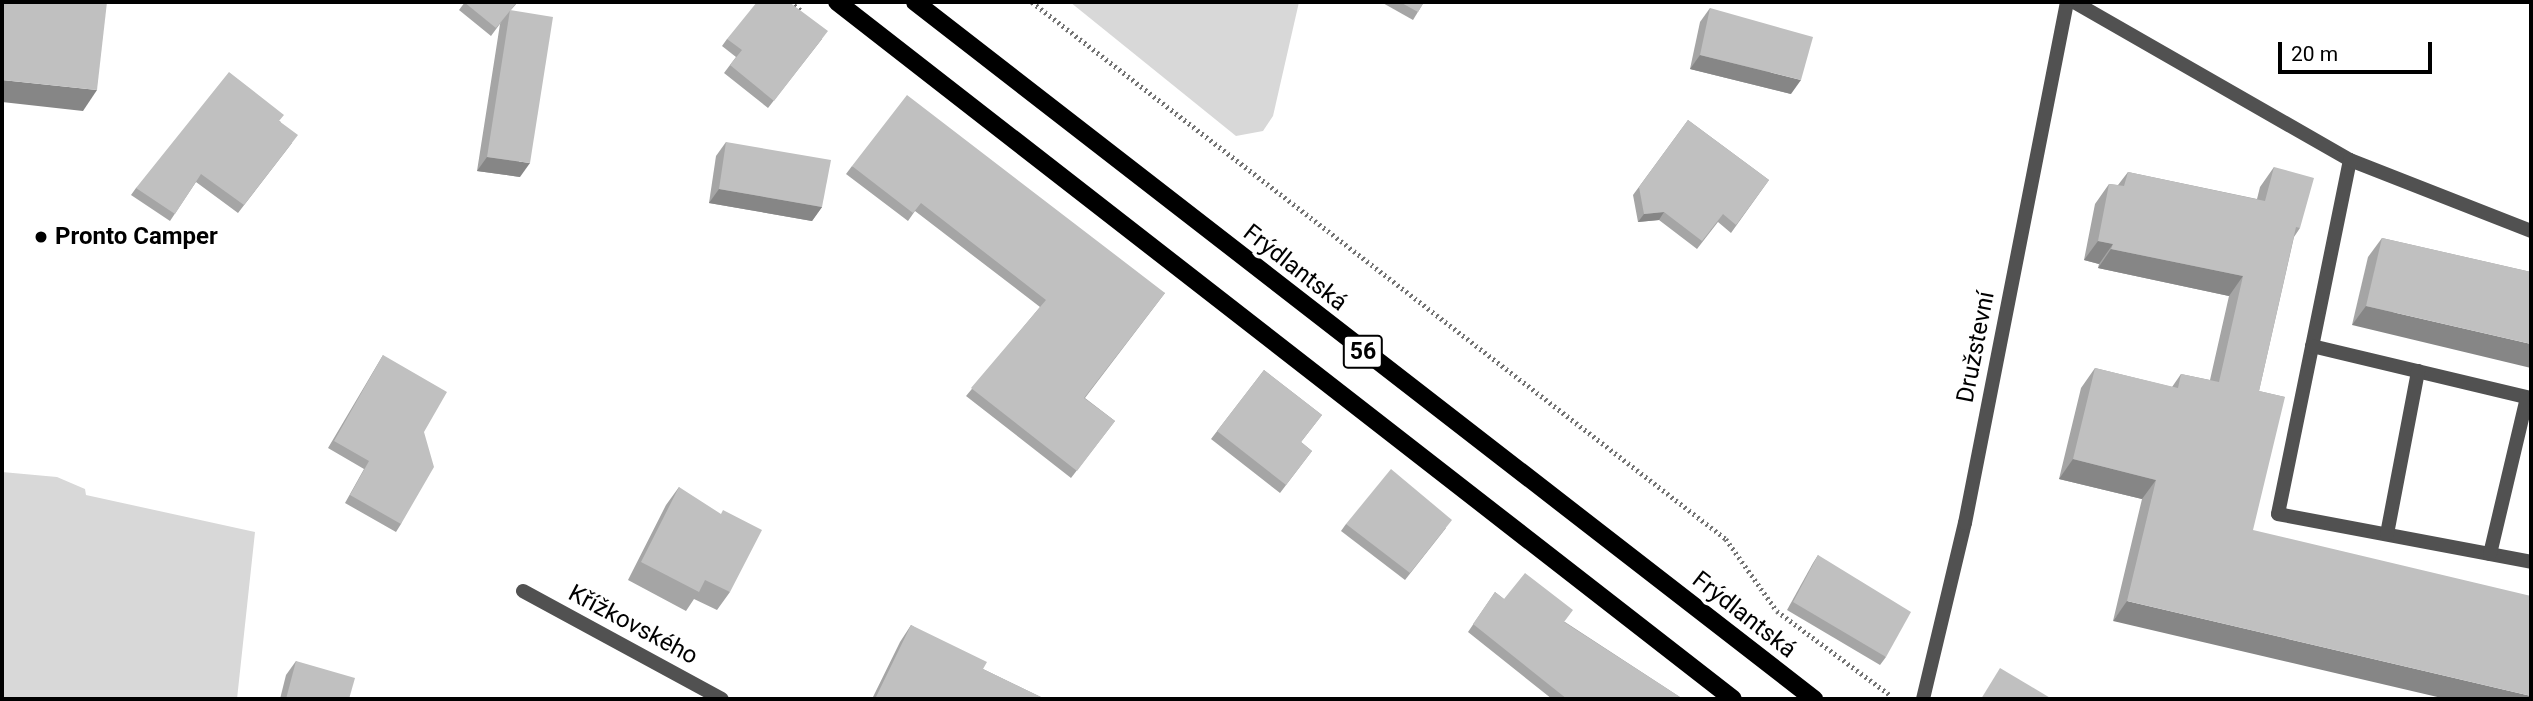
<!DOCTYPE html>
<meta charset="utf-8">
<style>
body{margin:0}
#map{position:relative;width:2533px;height:701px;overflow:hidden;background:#fff;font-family:Roboto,sans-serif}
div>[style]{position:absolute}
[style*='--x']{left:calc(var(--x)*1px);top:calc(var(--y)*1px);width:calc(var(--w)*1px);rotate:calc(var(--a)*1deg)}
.green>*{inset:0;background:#d8d8d8}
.path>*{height:4.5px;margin-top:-2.25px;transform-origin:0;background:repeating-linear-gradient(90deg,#737373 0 2px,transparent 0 5.5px)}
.lane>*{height:14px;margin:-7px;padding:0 7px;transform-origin:7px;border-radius:7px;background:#515151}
.street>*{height:14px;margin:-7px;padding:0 7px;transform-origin:7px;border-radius:7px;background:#515151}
.primary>*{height:18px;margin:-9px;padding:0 9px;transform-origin:9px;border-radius:9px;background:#000}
.wall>*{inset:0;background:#a5a5a5}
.shaded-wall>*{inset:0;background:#868686}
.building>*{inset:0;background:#c0c0c0}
.dots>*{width:19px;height:19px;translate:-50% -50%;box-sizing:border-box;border:4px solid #fff;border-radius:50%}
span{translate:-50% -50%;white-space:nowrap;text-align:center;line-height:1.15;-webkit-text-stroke:7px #fff;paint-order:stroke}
.shield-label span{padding:2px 5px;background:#fff;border:2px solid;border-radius:5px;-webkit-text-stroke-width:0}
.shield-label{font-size:23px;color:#000;font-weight:700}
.poi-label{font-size:24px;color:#000;font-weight:700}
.left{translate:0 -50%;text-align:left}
.street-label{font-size:24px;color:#000}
.frame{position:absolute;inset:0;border:4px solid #000;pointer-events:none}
.scale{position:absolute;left:2278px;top:42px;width:154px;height:32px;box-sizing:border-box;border:4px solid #000;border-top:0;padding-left:9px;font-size:21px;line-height:24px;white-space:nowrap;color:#000;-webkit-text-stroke:5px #fff;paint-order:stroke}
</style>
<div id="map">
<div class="green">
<div style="clip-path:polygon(1070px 2px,1299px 2px,1273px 116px,1263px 131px,1236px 136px)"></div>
<div style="clip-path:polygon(2px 472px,57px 477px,85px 489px,86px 495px,255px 532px,237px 699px,2px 699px)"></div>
</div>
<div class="path">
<div style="--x:790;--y:2;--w:16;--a:38"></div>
<div style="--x:1032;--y:2;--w:877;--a:37.73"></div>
<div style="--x:1726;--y:539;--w:88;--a:54.7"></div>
<div style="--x:1777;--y:611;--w:141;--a:36.6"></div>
</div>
<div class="lane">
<div style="--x:2350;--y:160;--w:361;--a:101.5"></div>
<div style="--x:2278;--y:514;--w:258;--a:10.7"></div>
<div style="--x:2312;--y:346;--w:225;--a:13.4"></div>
<div style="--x:2387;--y:534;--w:166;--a:-79.2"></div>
<div style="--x:2490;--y:554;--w:160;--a:-76.7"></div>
</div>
<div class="street">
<div style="--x:2074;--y:2;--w:318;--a:29.8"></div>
<div style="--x:2350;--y:160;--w:194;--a:21.4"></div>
<div style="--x:523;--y:591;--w:226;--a:28.5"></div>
<div style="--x:1923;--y:699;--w:181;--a:-76.6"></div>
<div style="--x:1965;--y:523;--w:531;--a:-78.92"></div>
</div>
<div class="primary">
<div style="--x:837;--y:2;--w:1135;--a:37.88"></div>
<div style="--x:915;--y:2;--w:1138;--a:37.79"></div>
</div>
<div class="wall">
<div style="clip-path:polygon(465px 2px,518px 2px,510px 11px,520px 177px,477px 171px,500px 24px,502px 21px,491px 36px,459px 10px)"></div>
<div style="clip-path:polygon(1381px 2px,1424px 2px,1413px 20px)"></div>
<div style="clip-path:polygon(1710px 8px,1791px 94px,1690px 69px,1700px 22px)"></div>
<div style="clip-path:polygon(727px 39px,822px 39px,768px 108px,724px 73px,736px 57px,722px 46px)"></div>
<div style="clip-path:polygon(1688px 120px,1769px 180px,1731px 233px,1718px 222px,1697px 249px,1659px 220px,1638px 222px,1633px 195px)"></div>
<div style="clip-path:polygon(280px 121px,292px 143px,238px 213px,196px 182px,170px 221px,131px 195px,136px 188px)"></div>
<div style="clip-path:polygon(726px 142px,822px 207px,812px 221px,709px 203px,716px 156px)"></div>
<div style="clip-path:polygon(852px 166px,1165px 293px,1085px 398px,1115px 421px,1071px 478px,966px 396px,1040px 307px,915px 211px,908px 221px,846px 174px)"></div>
<div style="clip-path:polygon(2274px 167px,2300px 228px,2294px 237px,2259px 391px,2285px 397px,2113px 621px,2142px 499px,2059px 479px,2081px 388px,2095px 368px,2172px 387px,2181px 374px,2210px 380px,2229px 296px,2098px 268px,2099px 264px,2084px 260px,2095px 204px,2109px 184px,2118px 185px,2128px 172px,2257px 199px,2260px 187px)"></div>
<div style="clip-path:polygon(2382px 238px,2531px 272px,2352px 325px,2368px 257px)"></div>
<div style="clip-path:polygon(383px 355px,424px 432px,401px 524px,396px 532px,345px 503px,364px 469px,328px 448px)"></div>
<div style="clip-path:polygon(1264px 370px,1322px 415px,1301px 442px,1312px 451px,1280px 493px,1211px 439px)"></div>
<div style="clip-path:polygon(679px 487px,730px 592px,717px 610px,694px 599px,686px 611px,628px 580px,666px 505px)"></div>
<div style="clip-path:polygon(1346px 524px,1446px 528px,1405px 580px,1341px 531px)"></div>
<div style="clip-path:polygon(1818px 555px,1886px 657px,1880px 665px,1787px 610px,1813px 563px)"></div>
<div style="clip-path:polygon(1495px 592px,1504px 599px,1565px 622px,1683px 699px,1552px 699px,1468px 632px)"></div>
<div style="clip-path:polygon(911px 625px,983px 669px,1045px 699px,872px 699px,900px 642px)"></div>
<div style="clip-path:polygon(296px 661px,349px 699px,280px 699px,286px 675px)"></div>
</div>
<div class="shaded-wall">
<div style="clip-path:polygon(1700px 55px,1801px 80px,1791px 94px,1690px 69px)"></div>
<div style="clip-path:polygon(2px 80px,97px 90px,83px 111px,2px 102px)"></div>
<div style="clip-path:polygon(487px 157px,530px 163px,520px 177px,477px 171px)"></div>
<div style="clip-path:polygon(719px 189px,822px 207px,812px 221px,709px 203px)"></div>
<div style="clip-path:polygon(1664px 212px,1659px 220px,1638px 222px,1644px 214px)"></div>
<div style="clip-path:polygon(2098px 241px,2113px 244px,2099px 264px,2084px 260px)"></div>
<div style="clip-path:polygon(2111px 249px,2243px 276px,2229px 296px,2098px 268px)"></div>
<div style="clip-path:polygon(2366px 306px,2531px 344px,2531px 368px,2352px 325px)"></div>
<div style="clip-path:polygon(2073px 459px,2156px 480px,2142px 499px,2059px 479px)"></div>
<div style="clip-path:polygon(2127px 601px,2531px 696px,2531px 699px,2446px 699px,2113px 621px)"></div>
</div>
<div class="building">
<div style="clip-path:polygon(2px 2px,107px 2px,97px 90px,2px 80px)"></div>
<div style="clip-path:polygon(464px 2px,517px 2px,496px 28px)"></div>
<div style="clip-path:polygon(757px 2px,789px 2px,828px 31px,774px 101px,730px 65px,742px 50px,727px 39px)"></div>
<div style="clip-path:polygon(1400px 2px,1424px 2px,1418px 12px)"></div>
<div style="clip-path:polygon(1710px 8px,1813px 37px,1801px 80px,1700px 55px)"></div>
<div style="clip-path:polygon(510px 10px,553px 17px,530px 163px,487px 157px)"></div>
<div style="clip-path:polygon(229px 72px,284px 115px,279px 121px,298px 135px,244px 205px,201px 174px,175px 214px,136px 188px)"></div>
<div style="clip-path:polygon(907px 95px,1165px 293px,1084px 398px,1115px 421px,1077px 471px,971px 388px,1046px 300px,921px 203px,913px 213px,852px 166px)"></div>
<div style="clip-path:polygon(1688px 120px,1769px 180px,1736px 225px,1723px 214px,1702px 241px,1664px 212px,1644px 214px,1639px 187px)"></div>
<div style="clip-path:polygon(726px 142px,831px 160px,822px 207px,719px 189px)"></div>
<div style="clip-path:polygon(2274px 167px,2314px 178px,2300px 228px,2296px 227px,2259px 391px,2285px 397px,2253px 530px,2531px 596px,2531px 696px,2127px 601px,2156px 480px,2073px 459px,2095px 368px,2178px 388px,2181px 374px,2219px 382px,2243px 276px,2111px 249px,2113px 244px,2098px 241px,2109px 184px,2124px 186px,2128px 172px,2265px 201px)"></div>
<div style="clip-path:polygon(2382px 238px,2531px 272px,2531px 344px,2366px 306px)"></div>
<div style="clip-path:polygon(383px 355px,447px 392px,424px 432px,434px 467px,401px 524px,350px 495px,369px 461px,334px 441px)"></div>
<div style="clip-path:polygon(1264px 370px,1322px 415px,1301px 442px,1312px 451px,1286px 485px,1217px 431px)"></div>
<div style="clip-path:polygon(1391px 469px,1452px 520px,1410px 573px,1346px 524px)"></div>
<div style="clip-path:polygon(679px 487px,721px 514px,723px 510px,762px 530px,730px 592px,705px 580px,699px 592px,641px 562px)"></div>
<div style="clip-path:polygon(1818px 555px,1911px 612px,1886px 657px,1793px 602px)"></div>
<div style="clip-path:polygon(1525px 573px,1573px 610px,1564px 622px,1683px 699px,1567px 699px,1473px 624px,1495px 592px,1504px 599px)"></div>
<div style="clip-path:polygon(911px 625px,987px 662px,983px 669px,1045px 699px,875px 699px)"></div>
<div style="clip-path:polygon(296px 661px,355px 678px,349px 699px,286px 699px)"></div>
<div style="clip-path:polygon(2000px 668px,2052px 699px,1981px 699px)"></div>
</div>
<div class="dots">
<div style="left:41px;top:237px;background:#000"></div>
</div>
<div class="shield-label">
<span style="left:1363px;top:352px">56</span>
</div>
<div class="poi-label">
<span class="left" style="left:55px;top:237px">Pronto Camper</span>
</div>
<div class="street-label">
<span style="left:1295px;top:268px;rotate:38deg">Frýdlantská</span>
<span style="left:1976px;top:347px;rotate:-79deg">Družstevní</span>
<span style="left:1744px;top:615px;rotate:38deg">Frýdlantská</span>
<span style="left:633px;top:625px;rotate:28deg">Křížkovského</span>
</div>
<div class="frame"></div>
<div class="scale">20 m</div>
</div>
